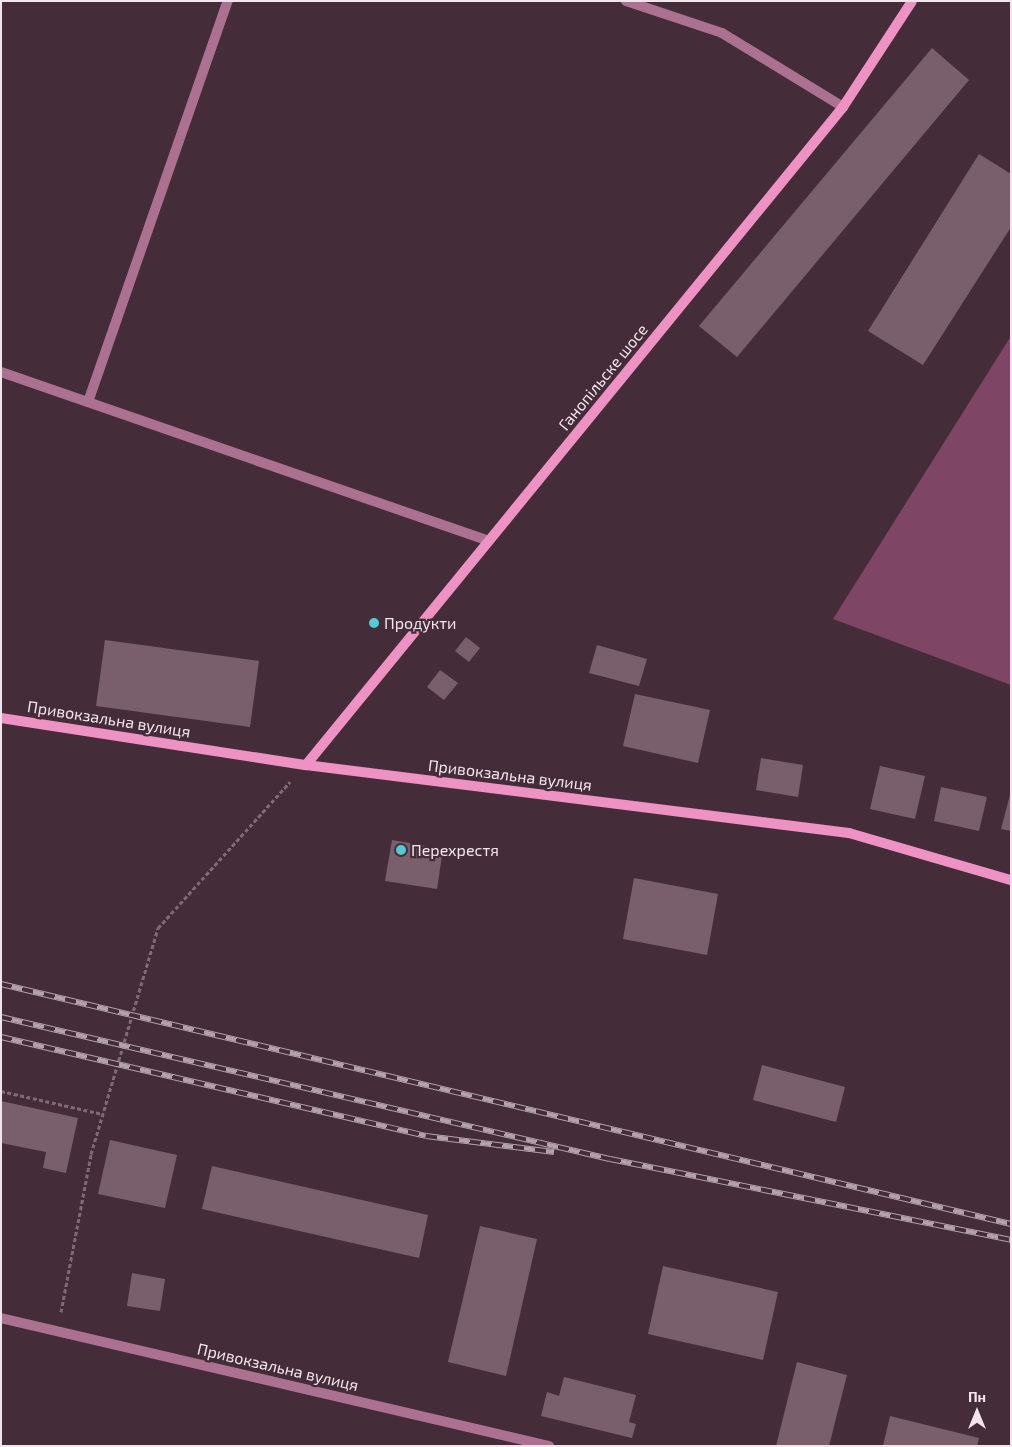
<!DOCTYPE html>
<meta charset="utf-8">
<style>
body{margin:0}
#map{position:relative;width:1012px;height:1447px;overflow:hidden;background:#442d39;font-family:"Exo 2",sans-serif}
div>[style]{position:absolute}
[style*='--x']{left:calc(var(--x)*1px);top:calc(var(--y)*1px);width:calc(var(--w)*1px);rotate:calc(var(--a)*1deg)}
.green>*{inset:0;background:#7f4565}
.building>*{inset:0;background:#795f6c}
.path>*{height:3px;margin-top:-1.5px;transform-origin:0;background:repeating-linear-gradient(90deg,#7f6a75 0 4px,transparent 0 6.5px)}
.lane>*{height:10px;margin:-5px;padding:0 5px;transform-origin:5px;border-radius:5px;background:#ac7190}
.street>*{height:10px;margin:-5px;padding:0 5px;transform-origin:5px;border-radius:5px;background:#ac7190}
.secondary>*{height:10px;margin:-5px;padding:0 5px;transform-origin:5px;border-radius:5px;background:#ee91c3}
.rail>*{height:5.5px;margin-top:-2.75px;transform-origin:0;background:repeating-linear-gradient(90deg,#442d39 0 11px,#b4a2aa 0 22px);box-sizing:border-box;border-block:1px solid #b4a2aa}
.dots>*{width:14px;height:14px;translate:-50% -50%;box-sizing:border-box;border:2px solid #442d39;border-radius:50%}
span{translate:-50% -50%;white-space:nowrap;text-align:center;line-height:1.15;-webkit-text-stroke:4.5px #442d39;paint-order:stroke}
.street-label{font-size:16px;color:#f3e4eb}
.poi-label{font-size:16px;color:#f3e4eb}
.left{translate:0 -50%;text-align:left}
.frame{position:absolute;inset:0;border:2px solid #f3e4eb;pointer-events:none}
.north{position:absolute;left:952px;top:1387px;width:50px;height:50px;-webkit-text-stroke:4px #442d39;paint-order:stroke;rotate:0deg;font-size:14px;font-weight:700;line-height:20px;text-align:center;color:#f3e4eb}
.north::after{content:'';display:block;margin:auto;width:18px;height:22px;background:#f3e4eb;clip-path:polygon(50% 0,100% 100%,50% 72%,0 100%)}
</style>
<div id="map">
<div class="green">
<div style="clip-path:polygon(1011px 336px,1011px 685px,833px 619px)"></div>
</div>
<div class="building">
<div style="clip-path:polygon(932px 48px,969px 80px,737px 357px,699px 326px)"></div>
<div style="clip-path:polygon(979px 154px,1011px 174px,1011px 227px,923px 365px,868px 331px)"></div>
<div style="clip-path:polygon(466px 637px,480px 648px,469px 662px,455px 651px)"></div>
<div style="clip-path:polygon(105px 640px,259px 661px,250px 727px,96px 706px)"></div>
<div style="clip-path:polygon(597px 645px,647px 659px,639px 686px,589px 673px)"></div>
<div style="clip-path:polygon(440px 670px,458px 683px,444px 700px,427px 687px)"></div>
<div style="clip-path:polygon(635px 694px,710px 710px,698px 763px,623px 746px)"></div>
<div style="clip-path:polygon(761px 758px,803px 765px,798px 797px,756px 790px)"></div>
<div style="clip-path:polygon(880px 766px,925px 776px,915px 819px,870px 809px)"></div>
<div style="clip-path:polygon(941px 787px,987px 797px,979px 831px,934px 821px)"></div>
<div style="clip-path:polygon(1010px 795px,1011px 795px,1011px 831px,1001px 829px)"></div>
<div style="clip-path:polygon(392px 840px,443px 849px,437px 889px,385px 881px)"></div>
<div style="clip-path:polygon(634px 878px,718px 894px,707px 955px,623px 939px)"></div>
<div style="clip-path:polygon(762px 1065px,845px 1087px,836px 1122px,753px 1100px)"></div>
<div style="clip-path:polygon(1px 1101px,78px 1118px,66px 1173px,43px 1168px,46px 1152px,1px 1143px)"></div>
<div style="clip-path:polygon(110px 1140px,177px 1155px,165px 1208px,98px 1194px)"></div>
<div style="clip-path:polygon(212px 1166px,428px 1215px,419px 1258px,202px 1209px)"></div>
<div style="clip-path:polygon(480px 1226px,537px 1239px,506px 1376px,448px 1362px)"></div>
<div style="clip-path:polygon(663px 1266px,778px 1292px,763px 1360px,648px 1334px)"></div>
<div style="clip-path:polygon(132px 1273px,165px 1279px,160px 1311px,127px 1306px)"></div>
<div style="clip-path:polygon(797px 1362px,847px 1375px,829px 1446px,776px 1446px)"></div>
<div style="clip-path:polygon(564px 1377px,636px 1395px,629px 1422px,636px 1424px,632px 1438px,541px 1416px,547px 1392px,559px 1396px)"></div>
<div style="clip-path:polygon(890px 1416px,979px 1438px,977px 1446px,883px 1446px)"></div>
</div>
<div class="path">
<div style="--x:1;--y:1091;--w:104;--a:12.8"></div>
<div style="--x:61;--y:1312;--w:161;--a:-79.2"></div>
<div style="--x:91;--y:1154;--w:236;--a:-73.5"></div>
<div style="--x:158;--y:928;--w:197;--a:-47.9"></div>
</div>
<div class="lane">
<div style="--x:626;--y:1;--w:101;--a:18.4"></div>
<div style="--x:722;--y:33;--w:142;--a:31.4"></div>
<div style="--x:1;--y:372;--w:516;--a:19.1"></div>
<div style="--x:88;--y:402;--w:425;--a:-70.8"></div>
</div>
<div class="street">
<div style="--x:1;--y:1318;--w:563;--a:13.15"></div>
</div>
<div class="secondary">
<div style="--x:1;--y:718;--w:309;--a:8.8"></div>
<div style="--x:306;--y:765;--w:547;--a:7.14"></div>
<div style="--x:849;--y:833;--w:169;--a:16.2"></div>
<div style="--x:306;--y:765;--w:849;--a:-50.78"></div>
<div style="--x:843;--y:107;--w:126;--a:-56.9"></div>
</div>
<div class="rail">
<div style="--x:1;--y:984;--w:1038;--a:13.37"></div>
<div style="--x:1;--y:1017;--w:625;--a:13.13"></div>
<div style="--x:610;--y:1159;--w:409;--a:11.4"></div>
<div style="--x:1;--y:1037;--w:436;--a:13.1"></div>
<div style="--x:426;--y:1136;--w:129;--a:7.1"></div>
</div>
<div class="dots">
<div style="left:374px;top:623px;background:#51ccd4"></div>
<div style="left:401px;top:850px;background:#51ccd4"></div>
</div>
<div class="street-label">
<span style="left:603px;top:377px;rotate:-51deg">Ганопільске шосе</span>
<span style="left:109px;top:719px;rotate:9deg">Привокзальна вулиця</span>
<span style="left:510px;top:775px;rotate:7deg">Привокзальна вулиця</span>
<span style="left:278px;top:1367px;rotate:13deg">Привокзальна вулиця</span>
</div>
<div class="poi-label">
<span class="left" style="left:384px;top:623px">Продукти</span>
<span class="left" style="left:411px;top:850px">Перехрестя</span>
</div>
<div class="frame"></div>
<div class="north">Пн</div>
</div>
